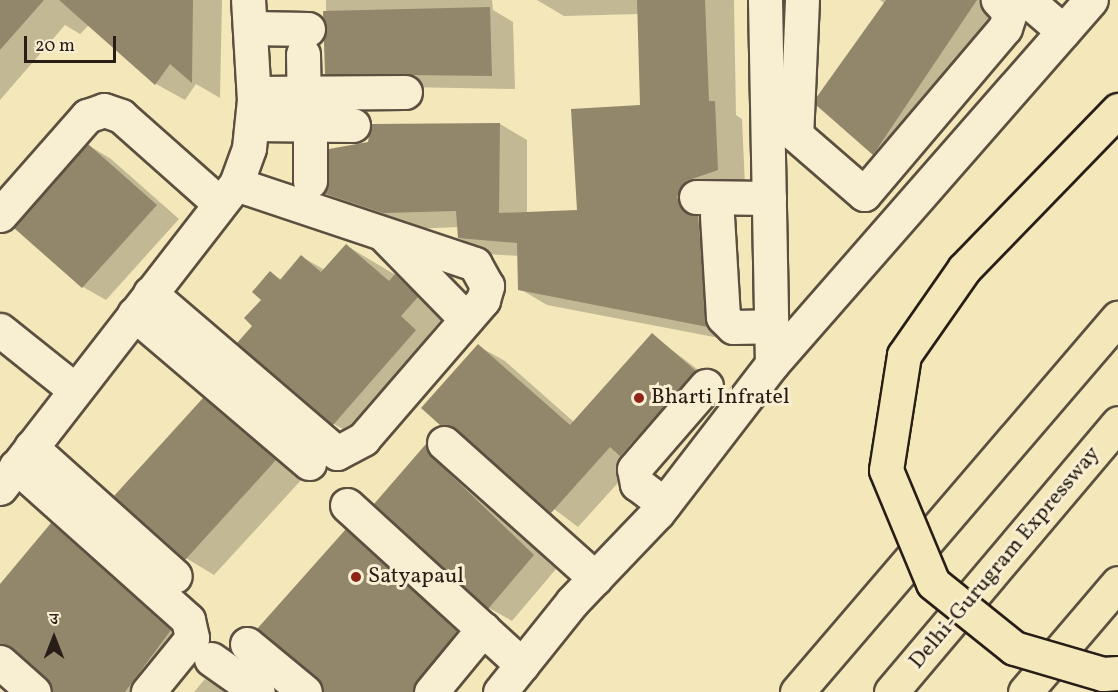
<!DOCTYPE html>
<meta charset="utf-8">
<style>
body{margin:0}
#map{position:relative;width:1118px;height:692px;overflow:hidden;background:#f4e7b9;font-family:Vollkorn,"Noto Serif Devanagari",serif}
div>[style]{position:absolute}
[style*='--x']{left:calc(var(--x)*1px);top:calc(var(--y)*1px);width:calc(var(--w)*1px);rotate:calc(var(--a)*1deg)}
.shadow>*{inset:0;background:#0003}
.building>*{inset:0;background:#92876b}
.roads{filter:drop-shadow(2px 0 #5b5040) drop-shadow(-2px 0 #5b5040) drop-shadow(0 2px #5b5040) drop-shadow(0 -2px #5b5040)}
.minor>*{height:33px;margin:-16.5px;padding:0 16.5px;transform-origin:16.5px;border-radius:16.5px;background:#f8efd2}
.major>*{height:33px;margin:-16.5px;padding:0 16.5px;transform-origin:16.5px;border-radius:16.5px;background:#f4e7b9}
.highway>*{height:33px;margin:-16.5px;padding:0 16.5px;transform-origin:16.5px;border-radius:16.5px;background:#f4e7b9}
.bridges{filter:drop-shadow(2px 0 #281e17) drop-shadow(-2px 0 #281e17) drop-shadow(0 2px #281e17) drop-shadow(0 -2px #281e17)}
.major-bridge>*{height:33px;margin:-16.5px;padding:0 16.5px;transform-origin:16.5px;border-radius:16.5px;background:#f4e7b9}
.dots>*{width:16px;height:16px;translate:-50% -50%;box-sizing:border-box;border:3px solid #f8efd2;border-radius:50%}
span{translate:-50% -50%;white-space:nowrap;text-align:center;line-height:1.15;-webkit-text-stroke:6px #f8efd2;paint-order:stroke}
.poi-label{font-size:22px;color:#281e17}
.left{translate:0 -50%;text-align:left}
.street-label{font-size:22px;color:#281e17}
.north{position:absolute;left:24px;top:608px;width:60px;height:60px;-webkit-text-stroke:4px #f8efd2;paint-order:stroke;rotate:0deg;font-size:16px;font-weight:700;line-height:24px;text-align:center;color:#281e17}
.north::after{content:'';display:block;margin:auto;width:21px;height:27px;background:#281e17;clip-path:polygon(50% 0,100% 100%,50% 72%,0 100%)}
.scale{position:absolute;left:24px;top:36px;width:92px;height:27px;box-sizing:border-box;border:3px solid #281e17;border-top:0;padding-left:8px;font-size:18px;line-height:21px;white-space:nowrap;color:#281e17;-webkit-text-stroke:4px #f8efd2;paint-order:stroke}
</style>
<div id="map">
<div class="shadow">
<div style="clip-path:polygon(0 0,222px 0,220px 98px,196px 84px,185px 100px,156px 84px,89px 25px,80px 34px,65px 25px,0 100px)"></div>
<div style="clip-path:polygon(326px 0,492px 0,493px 10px,513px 22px,515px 89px,349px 86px,326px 73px)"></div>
<div style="clip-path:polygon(537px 0,734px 0,736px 115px,742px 119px,745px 186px,714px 196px,735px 341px,547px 305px,520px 289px,519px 256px,487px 254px,459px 238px,459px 227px,412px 229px,353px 209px,325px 193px,500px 124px,527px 140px,527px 213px,578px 212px,642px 106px,639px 14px,564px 16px)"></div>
<div style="clip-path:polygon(880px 0,1002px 0,1011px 6px,902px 170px,874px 154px,885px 4px)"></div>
<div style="clip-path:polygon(88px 145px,111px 159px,179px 219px,106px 300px,83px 287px)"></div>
<div style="clip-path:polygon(347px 246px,424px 292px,446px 314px,429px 334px,443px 347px,362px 440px,334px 424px,254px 325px,271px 273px,282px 280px,302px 257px,325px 270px)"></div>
<div style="clip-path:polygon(652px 335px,721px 387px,635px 464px,578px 527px,441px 424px,478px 346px,505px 361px,574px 422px)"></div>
<div style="clip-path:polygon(204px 400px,232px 416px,304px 477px,214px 575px,186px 558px)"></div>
<div style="clip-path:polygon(426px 446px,449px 459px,454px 472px,556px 569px,512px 621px,489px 608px,376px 504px)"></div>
<div style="clip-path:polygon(52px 525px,80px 541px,199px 651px,166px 692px,52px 692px,48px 678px,31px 663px,0 650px,0 586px)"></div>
<div style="clip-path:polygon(346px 531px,375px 548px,485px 648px,450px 692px,324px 692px)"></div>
<div style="clip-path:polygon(205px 679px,227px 692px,194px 692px)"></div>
</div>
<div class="building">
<div style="clip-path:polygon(0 0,44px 0,0 50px)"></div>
<div style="clip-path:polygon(59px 0,193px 0,192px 83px,170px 64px,155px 85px)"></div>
<div style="clip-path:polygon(637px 0,705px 0,709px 101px,715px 101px,718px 170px,686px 181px,677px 197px,686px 213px,698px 216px,708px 327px,518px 290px,517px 243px,458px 238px,456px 211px,383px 213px,323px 193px,329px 149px,368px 142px,371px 124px,500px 123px,499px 213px,577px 210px,571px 109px,640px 105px)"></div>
<div style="clip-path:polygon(886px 0,977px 0,873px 155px,816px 105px,816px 98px)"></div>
<div style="clip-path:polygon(490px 7px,492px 76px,325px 74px,323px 11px)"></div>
<div style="clip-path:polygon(88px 144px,157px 205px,82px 288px,14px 228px)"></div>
<div style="clip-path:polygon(346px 244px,389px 281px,395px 274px,418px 297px,401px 316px,416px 330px,333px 425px,237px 343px,252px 326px,244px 318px,261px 300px,252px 292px,270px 271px,280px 280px,301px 255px,321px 272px)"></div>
<div style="clip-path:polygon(652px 333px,696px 371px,620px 456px,610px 447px,551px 513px,456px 429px,440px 425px,421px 408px,478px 344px,570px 425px)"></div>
<div style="clip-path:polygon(203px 398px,276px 460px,185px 560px,114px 496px)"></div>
<div style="clip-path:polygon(426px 444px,432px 457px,534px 555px,488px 609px,374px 504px)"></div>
<div style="clip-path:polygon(51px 523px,171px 630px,125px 692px,52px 692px,46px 678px,0 644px,0 584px)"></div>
<div style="clip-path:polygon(346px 529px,457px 631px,413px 692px,323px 692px,317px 678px,257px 629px)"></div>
</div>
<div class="roads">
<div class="minor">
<div style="--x:765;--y:0;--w:364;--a:88.9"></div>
<div style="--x:802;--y:0;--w:135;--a:92.5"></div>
<div style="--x:796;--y:135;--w:90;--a:40.9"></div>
<div style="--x:864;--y:194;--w:218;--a:-49.7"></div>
<div style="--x:1005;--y:28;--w:16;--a:-72"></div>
<div style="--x:1010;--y:13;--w:18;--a:-133"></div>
<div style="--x:1027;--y:0;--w:48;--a:40.7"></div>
<div style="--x:250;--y:28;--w:58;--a:1"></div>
<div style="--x:303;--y:54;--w:39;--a:89"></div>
<div style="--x:254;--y:93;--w:151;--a:-0.4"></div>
<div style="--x:252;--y:124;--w:101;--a:0.6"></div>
<div style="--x:310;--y:124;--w:57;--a:90"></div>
<div style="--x:696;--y:197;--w:73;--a:0.8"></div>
<div style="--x:0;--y:215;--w:132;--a:-48.7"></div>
<div style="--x:87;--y:116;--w:18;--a:-19"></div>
<div style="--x:104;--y:110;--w:18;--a:19"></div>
<div style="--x:121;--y:116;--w:132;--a:41.6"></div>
<div style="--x:717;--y:216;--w:101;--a:86.6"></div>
<div style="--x:723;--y:317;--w:14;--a:45"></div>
<div style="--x:733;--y:327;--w:39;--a:-1"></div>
<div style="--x:385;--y:236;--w:116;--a:45.7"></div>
<div style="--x:150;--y:293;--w:246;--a:40.6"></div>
<div style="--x:337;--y:453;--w:30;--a:-28"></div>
<div style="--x:363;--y:439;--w:184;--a:-49.2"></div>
<div style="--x:483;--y:300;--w:15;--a:-74"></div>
<div style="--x:487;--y:286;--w:25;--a:-119"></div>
<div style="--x:475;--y:264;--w:252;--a:-161.5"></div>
<div style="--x:134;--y:314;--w:230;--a:40.4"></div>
<div style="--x:0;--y:330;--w:95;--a:38.6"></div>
<div style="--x:444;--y:443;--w:203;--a:41.8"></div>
<div style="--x:31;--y:447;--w:193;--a:41.9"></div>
<div style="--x:16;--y:466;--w:231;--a:41.8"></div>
<div style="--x:188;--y:620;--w:18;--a:77"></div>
<div style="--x:192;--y:638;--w:70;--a:129.2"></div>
<div style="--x:0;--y:488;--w:385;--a:-52.2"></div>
<div style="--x:236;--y:184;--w:38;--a:-70"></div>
<div style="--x:249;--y:148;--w:48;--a:-84.1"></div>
<div style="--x:254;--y:100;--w:100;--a:-93.4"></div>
<div style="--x:664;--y:504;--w:34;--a:-143"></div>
<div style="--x:637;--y:484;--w:15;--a:-101"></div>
<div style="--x:634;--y:469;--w:110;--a:-49.1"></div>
<div style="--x:347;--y:505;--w:237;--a:42.4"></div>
<div style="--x:247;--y:644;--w:75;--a:39.6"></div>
<div style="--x:211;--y:659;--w:57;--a:35.1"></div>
<div style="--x:0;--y:662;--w:45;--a:41.4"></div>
<div style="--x:431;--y:692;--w:82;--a:-50.5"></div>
<div style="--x:500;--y:692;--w:115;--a:-51.3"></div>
<div style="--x:572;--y:602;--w:124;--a:-46.3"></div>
<div style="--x:658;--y:512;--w:187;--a:-52.4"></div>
<div style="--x:772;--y:364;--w:484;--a:-48.8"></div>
</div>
<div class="major">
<div style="--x:797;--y:692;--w:493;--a:-49.4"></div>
</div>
<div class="highway">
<div style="--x:891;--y:692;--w:352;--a:-49.8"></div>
<div style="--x:1025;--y:692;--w:143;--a:-49.5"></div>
</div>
</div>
<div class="bridges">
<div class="major-bridge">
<div style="--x:1118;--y:110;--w:221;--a:134.1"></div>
<div style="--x:964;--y:269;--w:105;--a:124.9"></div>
<div style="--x:904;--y:355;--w:116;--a:98.9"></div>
<div style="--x:886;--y:470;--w:122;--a:67.4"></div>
<div style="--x:933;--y:583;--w:104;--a:38.7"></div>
<div style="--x:1014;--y:648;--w:93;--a:16.3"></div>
<div style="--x:1103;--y:674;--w:15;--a:-4"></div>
</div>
</div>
<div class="dots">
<div style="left:639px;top:398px;background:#8f2418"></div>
<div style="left:356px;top:577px;background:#8f2418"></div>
</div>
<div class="poi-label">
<span class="left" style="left:651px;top:398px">Bharti Infratel</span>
<span class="left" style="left:368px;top:577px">Satyapaul</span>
</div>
<div class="street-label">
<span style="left:1005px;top:558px;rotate:-50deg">Delhi-Gurugram Expressway</span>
</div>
<div class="north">उ</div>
<div class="scale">20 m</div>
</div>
